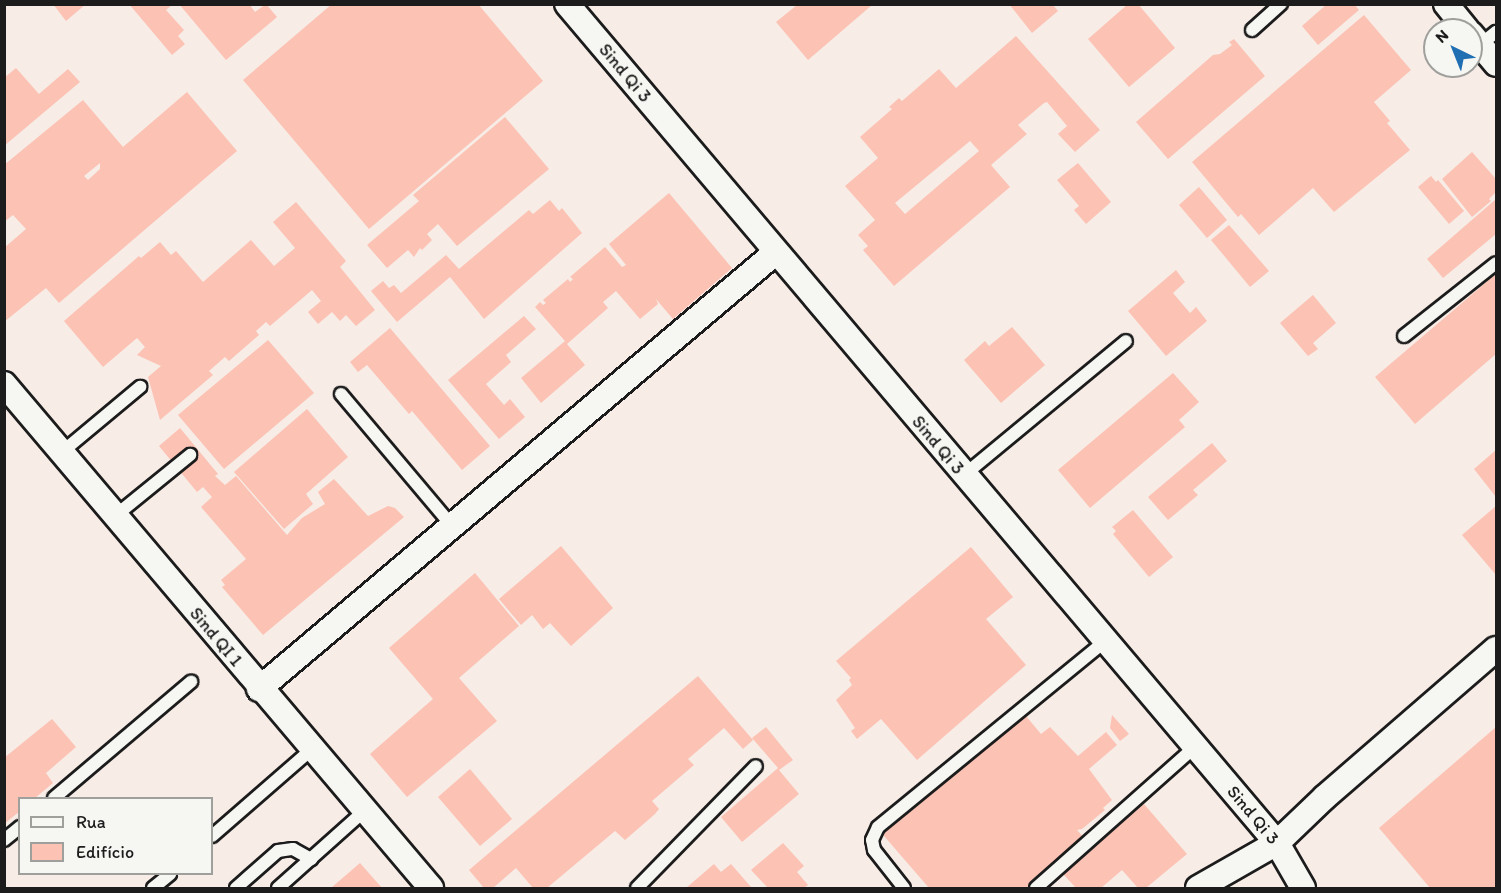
<!DOCTYPE html>
<meta charset="utf-8">
<style>
body{margin:0}
#map{position:relative;width:1501px;height:893px;overflow:hidden;background:#f7ece6;font-family:Itim,sans-serif}
div>[style]{position:absolute}
[style*='--x']{left:calc(var(--x)*1px);top:calc(var(--y)*1px);width:calc(var(--w)*1px);rotate:calc(var(--a)*1deg)}
.building>*{inset:0;background:#fcc2b4}
.roads{filter:drop-shadow(2px 0 #1c1c1c) drop-shadow(-2px 0 #1c1c1c) drop-shadow(0 2px #1c1c1c) drop-shadow(0 -2px #1c1c1c)}
.service>*{height:12px;margin:-6px;padding:0 6px;transform-origin:6px;border-radius:6px;background:#f6f6f2}
.minor>*{height:24px;margin:-12px;padding:0 12px;transform-origin:12px;border-radius:12px;background:#f6f6f2}
span{translate:-50% -50%;white-space:nowrap;text-align:center;line-height:1.15;-webkit-text-stroke:5px #f6f6f2;paint-order:stroke}
.street-label{font-size:18px;color:#1c1c1c}
.frame{position:absolute;inset:0;border:6px solid #1c1c1c;pointer-events:none}
.legend{position:absolute;left:18px;top:797px;width:195px;height:78px;box-sizing:border-box;background:#f6f6f2;border:2px solid #9f9f9c;margin:0;padding:8px 10px;list-style:none;font-size:18px;color:#1c1c1c}
.legend li{display:flex;align-items:center;gap:12px;height:30px}
.legend b{width:30px;border:2px solid #9f9f9c}
.north{position:absolute;left:1423px;top:18px;width:60px;height:60px;box-sizing:border-box;background:#f6f6f2;border:2px solid #9f9f9c;border-radius:50%;rotate:317deg;font-size:16px;font-weight:700;line-height:24px;text-align:center;color:#1c1c1c}
.north::after{content:'';display:block;margin:auto;width:21px;height:27px;background:#1f6fb2;clip-path:polygon(50% 0,100% 100%,50% 72%,0 100%)}
</style>
<div id="map">
<div class="building">
<div style="clip-path:polygon(53px 4px,86px 4px,66px 21px)"></div>
<div style="clip-path:polygon(129px 4px,173px 4px,166px 10px,184px 30px,178px 36px,185px 44px,172px 55px)"></div>
<div style="clip-path:polygon(179px 4px,249px 4px,255px 12px,266px 4px,277px 17px,226px 60px)"></div>
<div style="clip-path:polygon(332px 4px,478px 4px,543px 81px,369px 229px,243px 80px)"></div>
<div style="clip-path:polygon(1009px 4px,1052px 4px,1058px 11px,1032px 33px)"></div>
<div style="clip-path:polygon(1128px 4px,1138px 4px,1175px 48px,1129px 87px,1088px 39px)"></div>
<div style="clip-path:polygon(1327px 4px,1354px 4px,1359px 10px,1318px 45px,1302px 26px)"></div>
<div style="clip-path:polygon(797px 5px,872px 5px,808px 60px,776px 22px)"></div>
<div style="clip-path:polygon(1364px 15px,1411px 70px,1374px 102px,1390px 121px,1387px 123px,1410px 150px,1334px 212px,1313px 188px,1259px 235px,1241px 214px,1238px 217px,1192px 162px)"></div>
<div style="clip-path:polygon(evenodd,1016px 36px,1100px 130px,1075px 152px,1058px 134px,1067px 126px,1047px 102px,1044px 103px,1018px 125px,1027px 134px,991px 165px,1010px 187px,894px 286px,863px 250px,868px 246px,858px 235px,875px 220px,845px 186px,878px 158px,860px 137px,892px 109px,889px 107px,899px 98px,902px 101px,939px 69px,956px 88px,1016px 36px,970px 141px,979px 151px,905px 214px,895px 203px,970px 141px)"></div>
<div style="clip-path:polygon(1234px 39px,1265px 76px,1168px 159px,1136px 122px,1213px 55px,1220px 54px,1232px 45px,1229px 42px)"></div>
<div style="clip-path:polygon(16px 68px,39px 94px,68px 69px,80px 82px,4px 146px,4px 78px)"></div>
<div style="clip-path:polygon(evenodd,187px 92px,237px 151px,59px 303px,46px 288px,4px 322px,4px 248px,26px 229px,13px 215px,4px 222px,4px 165px,83px 100px,123px 147px,187px 92px,100px 163px,100px 169px,88px 180px,84px 176px,100px 163px)"></div>
<div style="clip-path:polygon(505px 117px,549px 169px,457px 246px,438px 224px,427px 234px,432px 240px,422px 250px,420px 248px,414px 257px,408px 250px,387px 268px,367px 245px,419px 201px,413px 195px)"></div>
<div style="clip-path:polygon(1472px 152px,1496px 179px,1496px 192px,1489px 199px,1491px 201px,1472px 217px,1442px 179px)"></div>
<div style="clip-path:polygon(1078px 163px,1111px 202px,1086px 224px,1074px 210px,1079px 206px,1057px 180px)"></div>
<div style="clip-path:polygon(1431px 176px,1436px 182px,1438px 180px,1464px 211px,1449px 224px,1418px 187px)"></div>
<div style="clip-path:polygon(1199px 187px,1227px 220px,1207px 238px,1179px 205px)"></div>
<div style="clip-path:polygon(669px 193px,732px 268px,673px 319px,656px 299px,658px 304px,640px 319px,616px 291px,603px 302px,608px 308px,567px 344px,585px 365px,541px 403px,521px 378px,565px 341px,535px 307px,540px 302px,543px 305px,546px 303px,543px 300px,568px 279px,570px 282px,573px 279px,570px 277px,605px 247px,622px 267px,626px 265px,609px 244px)"></div>
<div style="clip-path:polygon(1496px 199px,1496px 234px,1443px 278px,1427px 259px)"></div>
<div style="clip-path:polygon(550px 200px,559px 211px,562px 208px,582px 233px,484px 319px,450px 277px,397px 322px,371px 291px,383px 281px,389px 288px,394px 285px,401px 293px,446px 255px,459px 269px,529px 210px,533px 214px)"></div>
<div style="clip-path:polygon(296px 202px,346px 261px,340px 267px,375px 310px,356px 326px,346px 315px,340px 321px,332px 312px,318px 324px,308px 312px,321px 301px,312px 290px,270px 326px,266px 322px,256px 331px,259px 335px,229px 361px,225px 357px,209px 371px,213px 375px,160px 420px,148px 377px,161px 366px,137px 355px,145px 347px,137px 338px,103px 367px,64px 321px,139px 256px,141px 258px,160px 242px,171px 255px,176px 251px,203px 282px,251px 240px,274px 266px,295px 248px,273px 222px)"></div>
<div style="clip-path:polygon(1229px 225px,1269px 271px,1250px 287px,1211px 240px)"></div>
<div style="clip-path:polygon(1176px 270px,1185px 282px,1173px 293px,1190px 313px,1196px 307px,1207px 321px,1166px 356px,1128px 311px)"></div>
<div style="clip-path:polygon(1496px 274px,1496px 354px,1415px 424px,1375px 377px)"></div>
<div style="clip-path:polygon(1313px 295px,1336px 323px,1313px 343px,1318px 349px,1308px 356px,1280px 323px)"></div>
<div style="clip-path:polygon(524px 316px,536px 329px,506px 355px,511px 362px,486px 384px,504px 405px,510px 399px,525px 417px,499px 439px,448px 380px)"></div>
<div style="clip-path:polygon(1012px 327px,1045px 365px,1001px 403px,964px 360px,985px 341px,989px 346px)"></div>
<div style="clip-path:polygon(390px 328px,490px 446px,462px 470px,412px 411px,409px 414px,367px 365px,358px 372px,350px 362px)"></div>
<div style="clip-path:polygon(268px 340px,314px 393px,224px 469px,178px 415px)"></div>
<div style="clip-path:polygon(1173px 373px,1199px 402px,1179px 420px,1185px 427px,1090px 508px,1058px 470px)"></div>
<div style="clip-path:polygon(307px 409px,348px 457px,306px 494px,313px 504px,284px 529px,234px 472px)"></div>
<div style="clip-path:polygon(180px 428px,218px 474px,215px 476px,225px 485px,236px 476px,287px 535px,302px 518px,325px 504px,318px 492px,334px 479px,368px 516px,388px 506px,395px 508px,404px 517px,263px 635px,222px 587px,225px 585px,221px 580px,246px 559px,201px 507px,212px 497px,203px 487px,197px 492px,159px 446px)"></div>
<div style="clip-path:polygon(1212px 443px,1227px 461px,1193px 490px,1198px 495px,1168px 520px,1148px 497px)"></div>
<div style="clip-path:polygon(1496px 450px,1496px 497px,1474px 469px)"></div>
<div style="clip-path:polygon(1496px 506px,1496px 575px,1462px 535px)"></div>
<div style="clip-path:polygon(1133px 510px,1173px 557px,1149px 577px,1113px 534px,1116px 531px,1112px 527px)"></div>
<div style="clip-path:polygon(561px 546px,613px 608px,571px 646px,550px 623px,543px 629px,532px 615px,521px 625px,499px 599px)"></div>
<div style="clip-path:polygon(971px 547px,1013px 597px,986px 619px,1026px 665px,917px 760px,881px 719px,857px 739px,851px 731px,855px 728px,836px 700px,852px 685px,849px 680px,851px 678px,836px 661px)"></div>
<div style="clip-path:polygon(475px 573px,519px 626px,459px 678px,497px 721px,407px 797px,370px 754px,433px 699px,389px 648px)"></div>
<div style="clip-path:polygon(698px 676px,753px 740px,743px 749px,724px 728px,688px 759px,694px 765px,652px 801px,659px 809px,655px 814px,625px 840px,615px 831px,547px 888px,533px 888px,516px 868px,493px 888px,484px 888px,469px 870px)"></div>
<div style="clip-path:polygon(1020px 709px,1041px 734px,1050px 727px,1078px 756px,1106px 732px,1117px 745px,1089px 769px,1112px 800px,1103px 808px,1105px 810px,1082px 829px,1077px 830px,1093px 848px,1144px 804px,1187px 854px,1146px 888px,1138px 888px,1122px 870px,1101px 888px,1076px 888px,1063px 874px,1045px 888px,929px 888px,878px 829px)"></div>
<div style="clip-path:polygon(1112px 715px,1129px 734px,1120px 741px,1110px 728px)"></div>
<div style="clip-path:polygon(52px 719px,76px 747px,46px 773px,53px 783px,35px 798px,20px 798px,20px 811px,4px 824px,4px 758px)"></div>
<div style="clip-path:polygon(766px 727px,793px 760px,779px 770px,799px 794px,742px 842px,721px 817px,778px 768px,752px 738px)"></div>
<div style="clip-path:polygon(1496px 727px,1496px 888px,1430px 888px,1379px 828px)"></div>
<div style="clip-path:polygon(470px 769px,512px 819px,480px 846px,438px 797px)"></div>
<div style="clip-path:polygon(783px 843px,804px 866px,797px 872px,808px 885px,804px 888px,768px 888px,751px 870px)"></div>
<div style="clip-path:polygon(360px 863px,382px 888px,331px 888px)"></div>
<div style="clip-path:polygon(714px 864px,721px 872px,731px 864px,751px 887px,686px 888px)"></div>
</div>
<div class="roads">
<div class="service">
<div style="--x:1252;--y:30;--w:39;--a:-42"></div>
<div style="--x:1480;--y:45;--w:21;--a:-39"></div>
<div style="--x:1404;--y:336;--w:117;--a:-38.4"></div>
<div style="--x:341;--y:394;--w:172;--a:49.9"></div>
<div style="--x:62;--y:452;--w:102;--a:-39.8"></div>
<div style="--x:964;--y:475;--w:210;--a:-39.6"></div>
<div style="--x:115;--y:516;--w:97;--a:-39.1"></div>
<div style="--x:54;--y:798;--w:180;--a:-40.3"></div>
<div style="--x:212;--y:836;--w:133;--a:-41"></div>
<div style="--x:4;--y:840;--w:21;--a:-39"></div>
<div style="--x:153;--y:888;--w:22;--a:-39"></div>
<div style="--x:236;--y:888;--w:56;--a:-41.4"></div>
<div style="--x:278;--y:851;--w:15;--a:-8"></div>
<div style="--x:293;--y:849;--w:21;--a:29"></div>
<div style="--x:278;--y:888;--w:115;--a:-41.8"></div>
<div style="--x:637;--y:888;--w:170;--a:-45.7"></div>
<div style="--x:904;--y:888;--w:48;--a:-128.3"></div>
<div style="--x:874;--y:850;--w:10;--a:-101"></div>
<div style="--x:872;--y:840;--w:14;--a:-65"></div>
<div style="--x:878;--y:827;--w:293;--a:-39.3"></div>
<div style="--x:1036;--y:888;--w:213;--a:-41.6"></div>
</div>
<div class="minor">
<div style="--x:567;--y:4;--w:1099;--a:49.76"></div>
<div style="--x:1277;--y:843;--w:52;--a:60"></div>
<div style="--x:1446;--y:4;--w:33;--a:51"></div>
<div style="--x:1471;--y:34;--w:39;--a:50"></div>
<div style="--x:4;--y:384;--w:661;--a:49.73"></div>
<div style="--x:259;--y:689;--w:676;--a:-40.2"></div>
<div style="--x:1198;--y:888;--w:91;--a:-29.7"></div>
<div style="--x:1277;--y:843;--w:66;--a:-43.8"></div>
<div style="--x:1325;--y:797;--w:226;--a:-40.9"></div>
</div>
</div>
<div class="street-label">
<span style="left:625px;top:73px;rotate:50deg">Sind Qi 3</span>
<span style="left:938px;top:445px;rotate:50deg">Sind Qi 3</span>
<span style="left:216px;top:637px;rotate:50deg">Sind QI 1</span>
<span style="left:1253px;top:815px;rotate:50deg">Sind Qi 3</span>
</div>
<div class="frame"></div>
<ul class="legend">
<li><b style="height:8px;background:#f6f6f2"></b>Rua</li>
<li><b style="height:16px;background:#fcc2b4"></b>Edifício</li>
</ul>
<div class="north">N</div>
</div>
